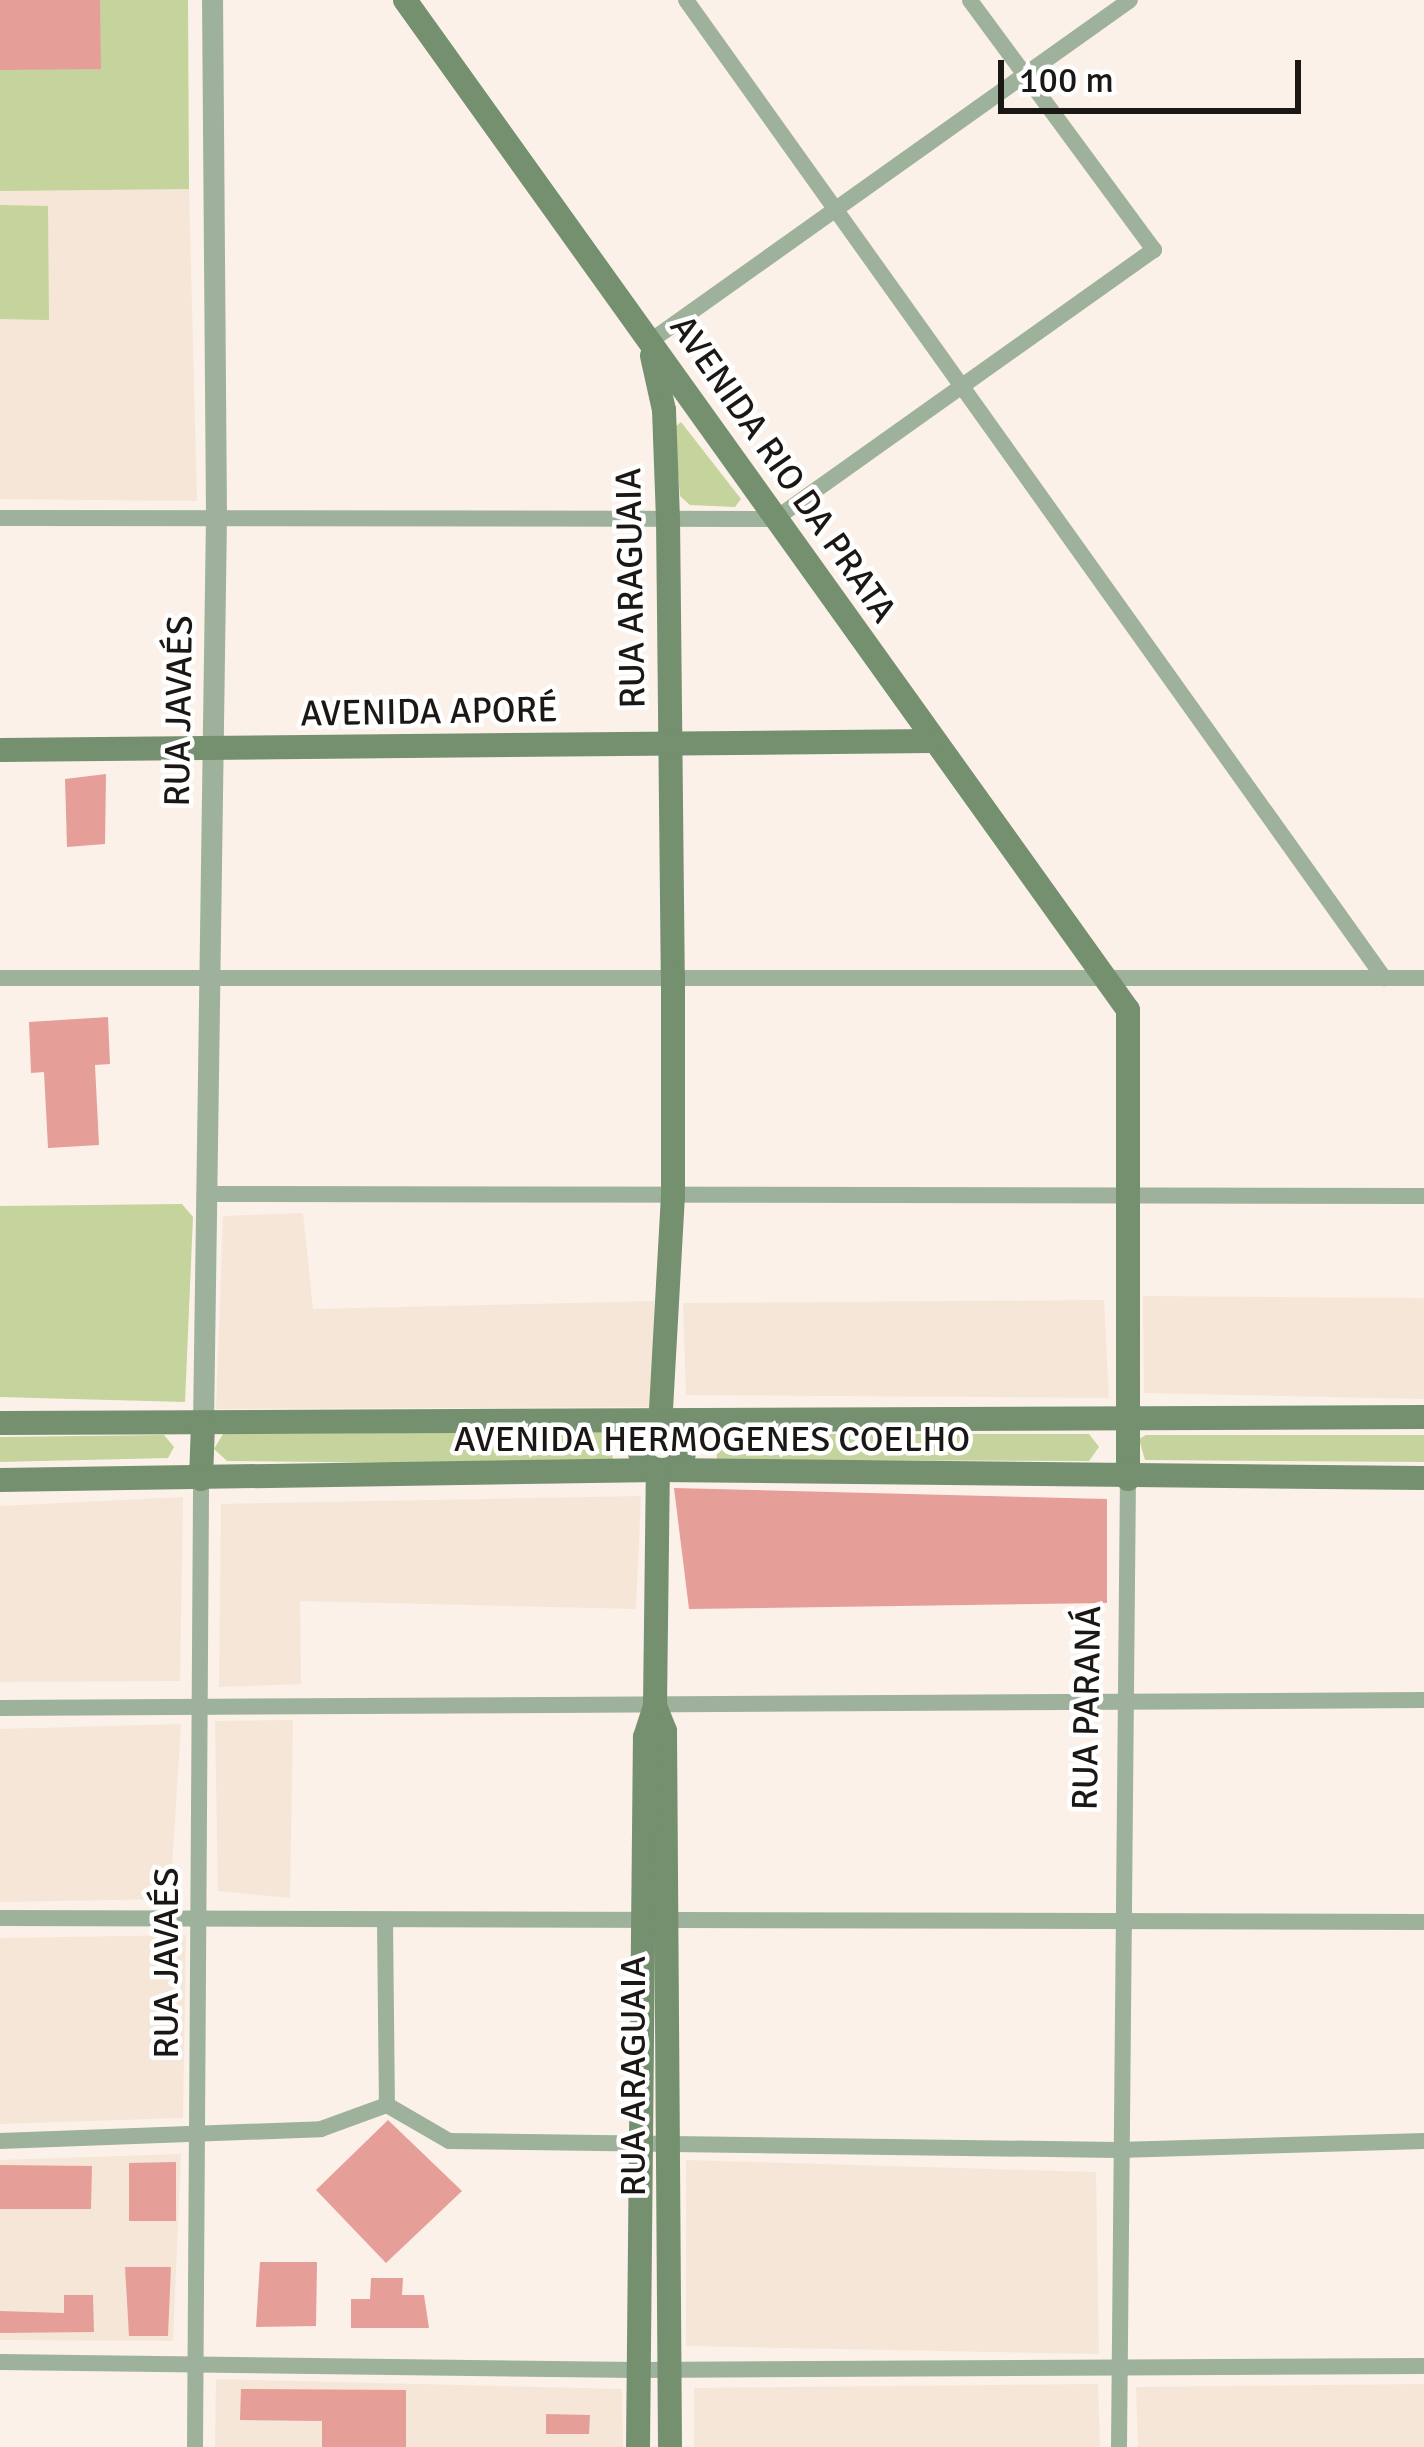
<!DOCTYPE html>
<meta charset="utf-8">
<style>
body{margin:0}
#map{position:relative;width:1424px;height:2447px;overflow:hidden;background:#fbf1e9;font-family:Signika,sans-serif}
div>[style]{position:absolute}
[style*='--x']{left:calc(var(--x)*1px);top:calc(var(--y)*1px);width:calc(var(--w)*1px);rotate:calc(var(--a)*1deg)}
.built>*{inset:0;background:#f5e6d8}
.green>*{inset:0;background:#c4d49c}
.building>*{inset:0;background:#e69f98}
.minor>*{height:16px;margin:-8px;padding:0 8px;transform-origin:8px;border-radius:8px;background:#9eb19a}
.tertiary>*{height:21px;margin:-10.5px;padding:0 10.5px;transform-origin:10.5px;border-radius:10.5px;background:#9eb19a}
.secondary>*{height:24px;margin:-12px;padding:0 12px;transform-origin:12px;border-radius:12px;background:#74906f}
.secondary>.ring{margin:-12px;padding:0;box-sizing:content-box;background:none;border:24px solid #74906f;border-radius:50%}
span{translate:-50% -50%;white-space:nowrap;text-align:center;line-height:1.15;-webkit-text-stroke:9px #fff;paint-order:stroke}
.street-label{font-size:36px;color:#1a1714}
.scale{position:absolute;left:998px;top:60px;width:303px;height:54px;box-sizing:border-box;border:6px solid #1a1714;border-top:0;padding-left:15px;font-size:36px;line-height:42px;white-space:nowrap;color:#1a1714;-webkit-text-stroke:9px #fff;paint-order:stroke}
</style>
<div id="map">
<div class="built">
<div style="clip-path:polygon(0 189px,189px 189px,197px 501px,0 499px)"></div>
<div style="clip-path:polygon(303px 1213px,313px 1309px,654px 1301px,660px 1407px,216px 1409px,223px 1216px)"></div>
<div style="clip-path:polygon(1143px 1296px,1424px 1298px,1424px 1399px,1144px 1393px)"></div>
<div style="clip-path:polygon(1104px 1300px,1109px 1398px,686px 1395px,683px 1303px)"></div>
<div style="clip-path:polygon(641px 1496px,636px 1609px,300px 1601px,301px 1684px,219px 1687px,221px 1504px)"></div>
<div style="clip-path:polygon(183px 1497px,180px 1681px,0 1682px,0 1506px)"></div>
<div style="clip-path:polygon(293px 1720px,290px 1898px,218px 1891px,215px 1721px)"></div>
<div style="clip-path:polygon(181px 1724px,170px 1899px,0 1902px,0 1729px)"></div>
<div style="clip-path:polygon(186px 1935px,183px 2118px,0 2124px,0 1938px)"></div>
<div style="clip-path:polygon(181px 2154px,173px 2341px,0 2340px,0 2160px)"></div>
<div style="clip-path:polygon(686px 2160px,1096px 2172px,1099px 2354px,686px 2346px)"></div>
<div style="clip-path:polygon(216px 2379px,622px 2389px,623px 2447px,215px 2447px)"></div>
<div style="clip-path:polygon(1098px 2384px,1100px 2447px,694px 2447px,694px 2388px)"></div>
<div style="clip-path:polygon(1424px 2384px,1424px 2447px,1138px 2447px,1136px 2387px)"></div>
</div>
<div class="green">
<div style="clip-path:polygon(0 0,188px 0,189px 189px,0 191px)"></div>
<div style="clip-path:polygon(0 205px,48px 206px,49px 320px,0 319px)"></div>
<div style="clip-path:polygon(681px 422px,741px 499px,735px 507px,690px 505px,680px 496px,674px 428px)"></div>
<div style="clip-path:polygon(182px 1204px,193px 1217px,185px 1402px,0 1397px,0 1206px)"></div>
<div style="clip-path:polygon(611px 1432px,613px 1465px,227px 1461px,214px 1449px,223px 1434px)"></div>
<div style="clip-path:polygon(716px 1434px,1089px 1434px,1099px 1447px,1089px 1461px,717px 1460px)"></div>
<div style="clip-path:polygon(164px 1435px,174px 1447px,168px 1458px,0 1462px,0 1437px)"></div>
<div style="clip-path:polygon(1146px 1435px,1424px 1435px,1424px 1462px,1145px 1460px,1139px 1439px)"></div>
</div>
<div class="building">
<div style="clip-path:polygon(0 0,100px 0,101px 69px,0 70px)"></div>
<div style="clip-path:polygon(106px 774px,105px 844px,67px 847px,65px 779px)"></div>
<div style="clip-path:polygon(108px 1017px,110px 1064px,95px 1065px,99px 1145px,48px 1148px,44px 1072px,31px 1073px,29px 1022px)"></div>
<div style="clip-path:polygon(674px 1488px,1107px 1499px,1107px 1603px,689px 1609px)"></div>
<div style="clip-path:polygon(388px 2120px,462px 2191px,386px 2263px,316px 2190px)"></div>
<div style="clip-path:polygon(176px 2162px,176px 2221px,129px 2221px,129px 2163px)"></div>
<div style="clip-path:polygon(0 2165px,92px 2166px,91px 2209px,0 2209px)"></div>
<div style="clip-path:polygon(260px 2262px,317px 2262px,316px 2326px,256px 2327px)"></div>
<div style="clip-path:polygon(125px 2267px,171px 2267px,168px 2336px,129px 2336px)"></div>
<div style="clip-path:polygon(371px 2278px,403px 2278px,402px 2295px,424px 2295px,429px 2328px,351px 2328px,351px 2299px,370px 2299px)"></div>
<div style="clip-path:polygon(64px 2295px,93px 2295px,94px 2332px,0 2333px,0 2311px,64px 2313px)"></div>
<div style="clip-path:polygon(241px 2389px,406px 2390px,406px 2447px,322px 2447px,322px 2421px,240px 2420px)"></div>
<div style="clip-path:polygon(546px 2414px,590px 2415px,589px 2434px,546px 2434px)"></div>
</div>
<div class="minor">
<div style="--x:686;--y:0;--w:1202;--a:54.48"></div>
<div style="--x:649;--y:342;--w:590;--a:-35.41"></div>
<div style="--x:0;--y:518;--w:775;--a:0.07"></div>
<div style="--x:775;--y:519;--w:465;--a:-35.4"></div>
<div style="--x:1154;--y:250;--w:310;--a:-126.4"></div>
<div style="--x:0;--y:978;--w:1424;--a:0"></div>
<div style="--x:208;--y:1194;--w:1216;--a:0.09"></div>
<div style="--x:0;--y:1708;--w:1424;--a:-0.32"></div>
<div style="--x:0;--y:1918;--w:1424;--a:0.16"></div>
<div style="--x:385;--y:1920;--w:185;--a:89.4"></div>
<div style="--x:0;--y:2141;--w:321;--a:-2.1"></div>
<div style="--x:321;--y:2129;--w:70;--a:-20"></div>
<div style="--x:387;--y:2105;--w:72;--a:30.1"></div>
<div style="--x:449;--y:2141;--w:669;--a:0.77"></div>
<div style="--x:1118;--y:2150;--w:306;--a:-1.7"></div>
<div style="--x:0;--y:2362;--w:638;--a:0.72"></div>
<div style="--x:638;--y:2370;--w:786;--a:-0.29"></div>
<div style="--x:195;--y:2447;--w:968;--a:-89.64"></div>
<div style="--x:1119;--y:2447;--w:968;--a:-89.47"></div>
</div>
<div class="tertiary">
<div style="--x:203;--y:1424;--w:908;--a:-89.18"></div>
<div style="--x:216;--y:516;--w:516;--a:-90.44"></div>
</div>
<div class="secondary">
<div style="--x:405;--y:0;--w:1242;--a:54.4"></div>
<div style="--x:1128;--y:1010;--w:469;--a:90"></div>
<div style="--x:652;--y:356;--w:55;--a:77.5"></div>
<div style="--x:664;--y:410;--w:108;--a:87.9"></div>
<div style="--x:668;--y:518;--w:459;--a:89.4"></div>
<div style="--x:673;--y:977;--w:218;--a:90"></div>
<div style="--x:673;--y:1195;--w:229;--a:93.2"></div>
<div style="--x:0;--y:750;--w:931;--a:-0.55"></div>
<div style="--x:0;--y:1423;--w:1424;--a:-0.24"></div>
<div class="ring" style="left:639px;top:1424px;width:22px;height:22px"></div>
<div style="--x:201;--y:1479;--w:55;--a:-87.9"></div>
<div style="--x:0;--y:1480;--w:658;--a:-0.87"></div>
<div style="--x:658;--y:1470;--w:766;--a:0.6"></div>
<div style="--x:655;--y:1706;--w:27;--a:68"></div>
<div style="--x:665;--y:1731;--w:716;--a:89.6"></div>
<div style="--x:638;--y:2447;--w:710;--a:-89.44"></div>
<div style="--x:645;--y:1737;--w:33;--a:-72"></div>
<div style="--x:655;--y:1706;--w:236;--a:-89.3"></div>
</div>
<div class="street-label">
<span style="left:783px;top:469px;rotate:55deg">AVENIDA RIO DA PRATA</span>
<span style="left:631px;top:588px;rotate:-91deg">RUA ARAGUAIA</span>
<span style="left:179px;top:711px;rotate:-89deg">RUA JAVAÉS</span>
<span style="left:429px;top:712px;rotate:-1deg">AVENIDA APORÉ</span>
<span style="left:712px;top:1440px">AVENIDA HERMOGENES COELHO</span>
<span style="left:1087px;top:1708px;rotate:-89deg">RUA PARANÁ</span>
<span style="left:167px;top:1963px;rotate:-90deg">RUA JAVAÉS</span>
<span style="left:634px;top:2076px;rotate:-90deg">RUA ARAGUAIA</span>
</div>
<div class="scale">100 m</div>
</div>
